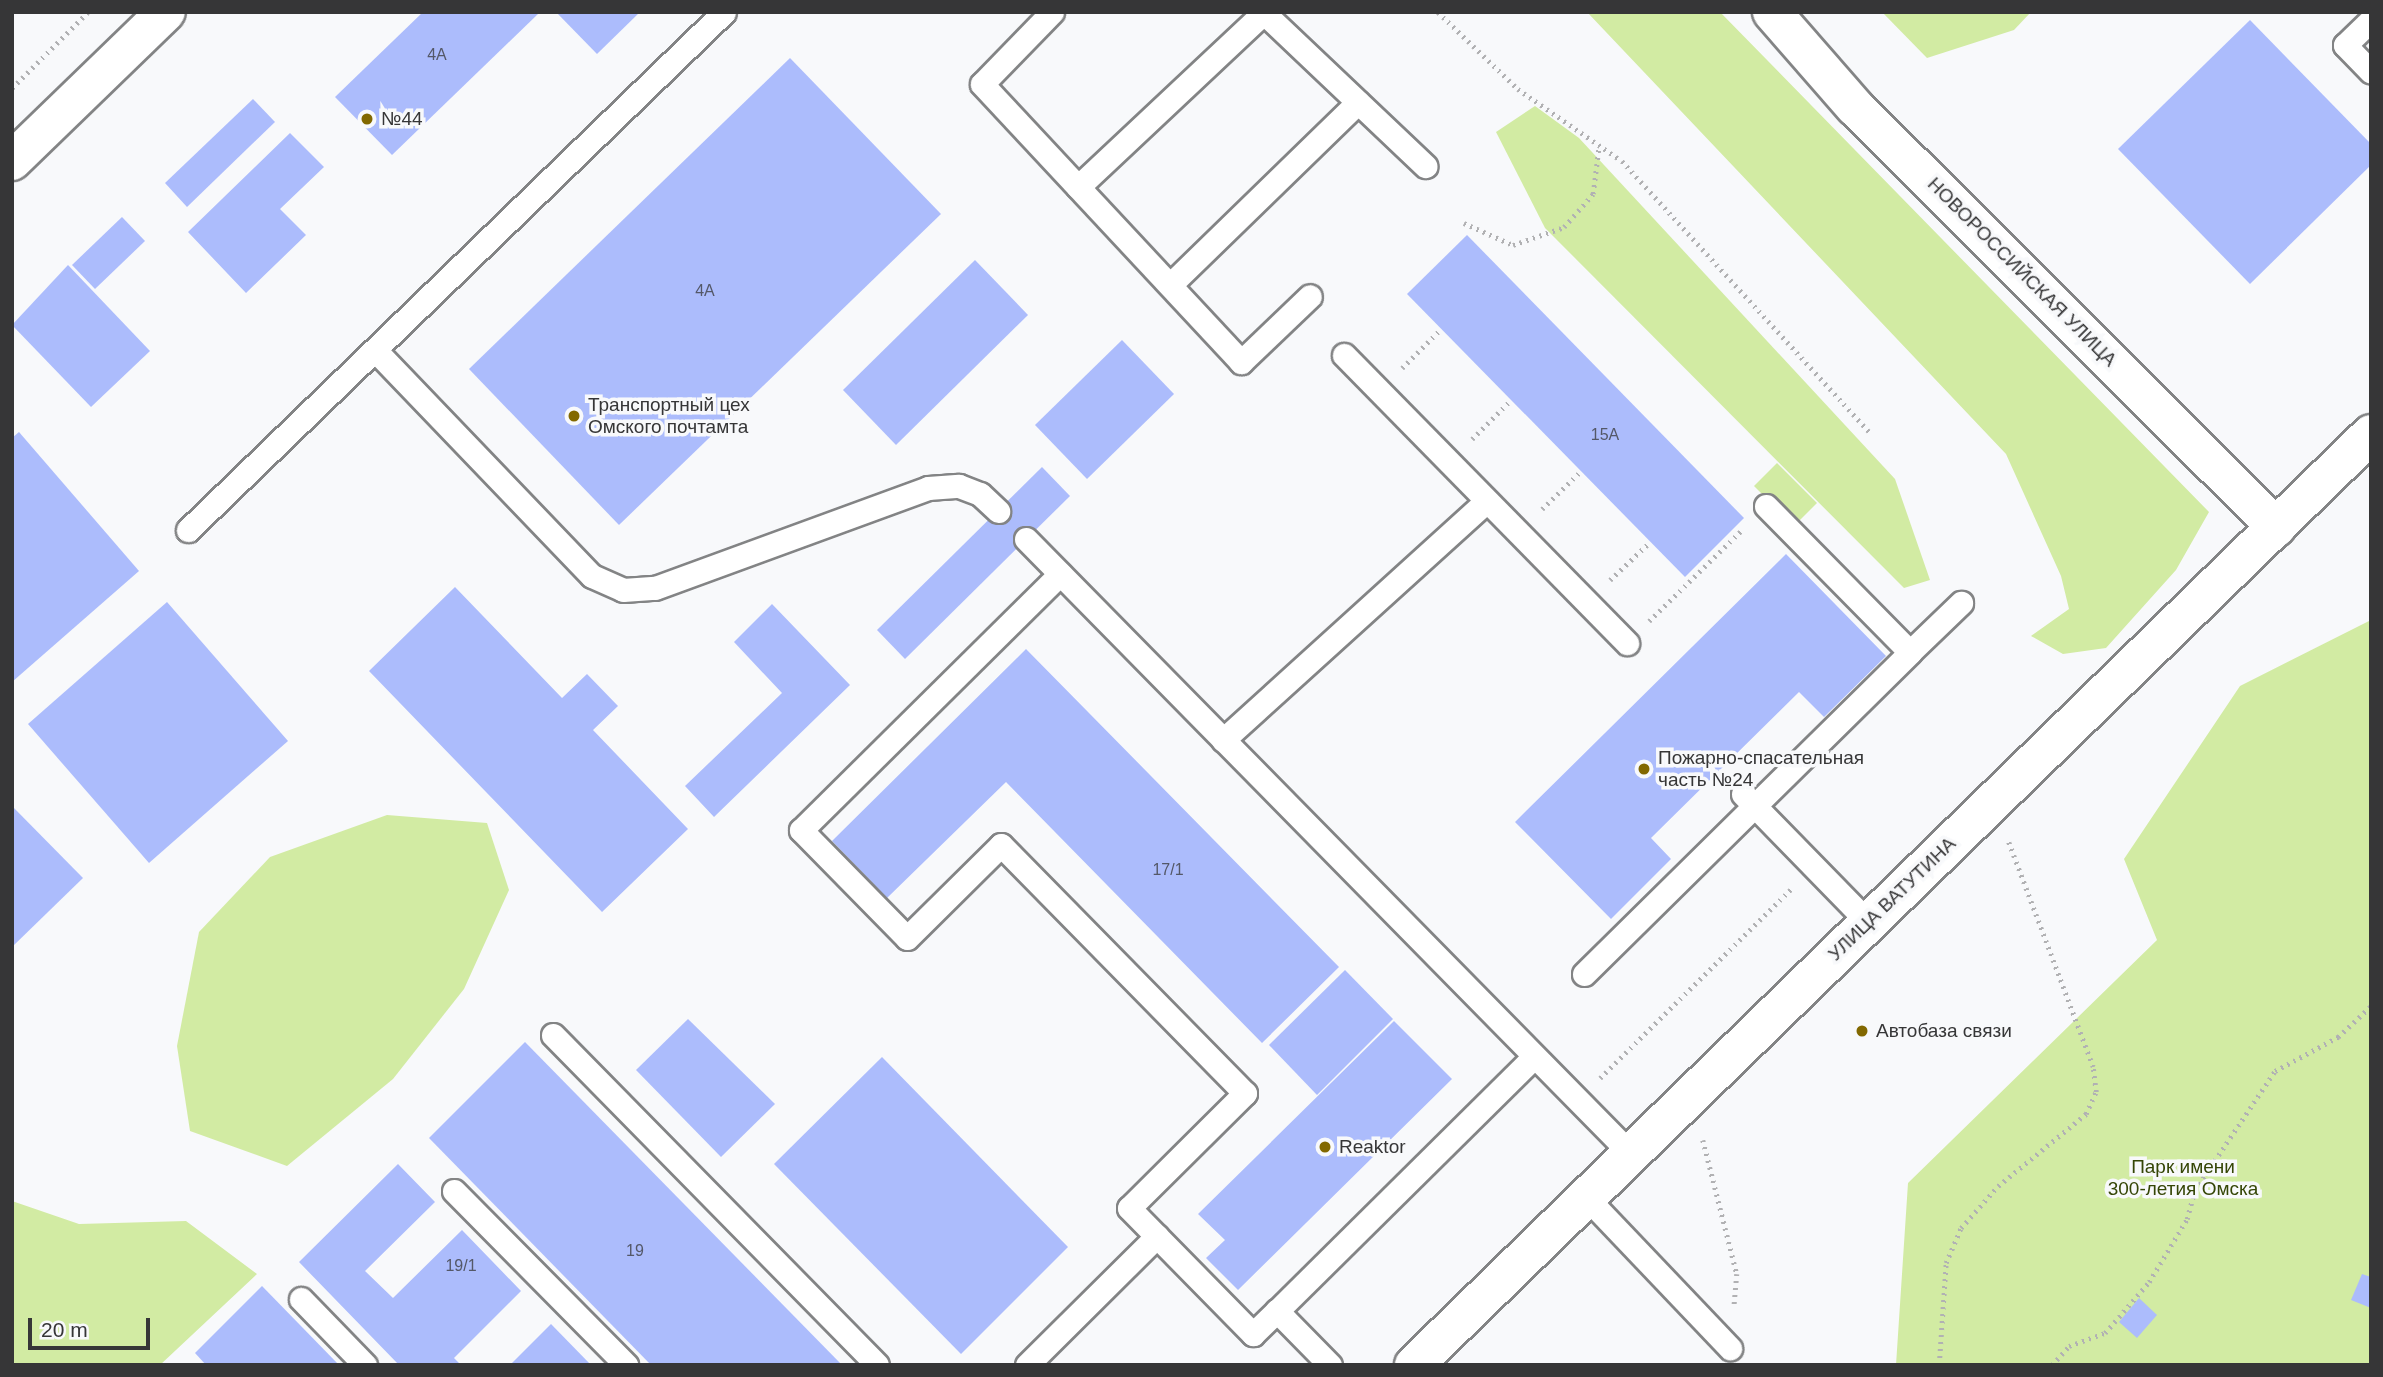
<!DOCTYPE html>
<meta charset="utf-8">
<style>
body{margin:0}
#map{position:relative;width:2383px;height:1377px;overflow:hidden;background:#f8f9fb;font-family:Arial,sans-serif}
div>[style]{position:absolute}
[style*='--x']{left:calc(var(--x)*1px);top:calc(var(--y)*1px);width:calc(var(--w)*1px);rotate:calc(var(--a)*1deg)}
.green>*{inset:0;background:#d2eba3}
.building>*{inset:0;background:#acbcfc}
.path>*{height:4.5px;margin-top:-2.25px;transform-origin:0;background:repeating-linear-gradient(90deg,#b1b1b3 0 2px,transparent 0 7px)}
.roads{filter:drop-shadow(2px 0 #838485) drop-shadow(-2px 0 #838485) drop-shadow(0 2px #838485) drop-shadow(0 -2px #838485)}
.lane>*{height:23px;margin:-11.5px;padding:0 11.5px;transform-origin:11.5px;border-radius:11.5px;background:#fff}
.street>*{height:38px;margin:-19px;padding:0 19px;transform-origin:19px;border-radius:19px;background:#fff}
.secondary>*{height:38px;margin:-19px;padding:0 19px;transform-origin:19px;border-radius:19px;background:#fff}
.dots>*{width:19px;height:19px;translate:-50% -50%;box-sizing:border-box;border:4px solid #f8f9fb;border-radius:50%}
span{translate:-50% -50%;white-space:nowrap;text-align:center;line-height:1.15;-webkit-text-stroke:7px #f8f9fb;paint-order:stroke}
.number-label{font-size:16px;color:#545868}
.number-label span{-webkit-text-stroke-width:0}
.poi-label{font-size:19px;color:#363637}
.left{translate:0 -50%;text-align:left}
.street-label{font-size:19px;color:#363637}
.park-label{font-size:19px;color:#354606}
.frame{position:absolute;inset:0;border:14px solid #363637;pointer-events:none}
.scale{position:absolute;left:28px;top:1318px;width:122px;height:32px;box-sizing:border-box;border:4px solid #363637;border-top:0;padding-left:9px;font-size:21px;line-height:24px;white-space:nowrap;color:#363637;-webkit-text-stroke:5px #f8f9fb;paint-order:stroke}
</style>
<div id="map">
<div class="green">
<div style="clip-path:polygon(1587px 12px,1720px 12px,2209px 512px,2176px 570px,2106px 648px,2063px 654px,2031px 636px,2069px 609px,2061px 576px,2006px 454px)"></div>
<div style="clip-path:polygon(1882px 12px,2031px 12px,2014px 30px,1927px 58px)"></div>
<div style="clip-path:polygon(1535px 106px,1579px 138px,1895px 479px,1930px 580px,1904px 588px,1545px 228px,1496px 132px)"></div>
<div style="clip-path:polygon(1777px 463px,1817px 503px,1794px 526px,1754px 486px)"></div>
<div style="clip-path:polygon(2371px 620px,2371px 1365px,1896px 1365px,1908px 1183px,2157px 940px,2124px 859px,2240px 686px)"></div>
<div style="clip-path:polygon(387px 815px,487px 823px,509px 890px,464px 989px,393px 1079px,287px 1166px,190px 1131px,177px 1046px,199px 932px,270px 857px)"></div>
<div style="clip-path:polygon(12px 1201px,79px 1224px,186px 1221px,257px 1274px,160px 1365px,12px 1365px)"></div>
</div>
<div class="building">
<div style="clip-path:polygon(423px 12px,538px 14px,392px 155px,335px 97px)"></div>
<div style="clip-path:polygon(556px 12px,640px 12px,597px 54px)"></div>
<div style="clip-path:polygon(2250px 20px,2371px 144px,2371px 165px,2250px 284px,2118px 149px)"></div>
<div style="clip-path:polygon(790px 58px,941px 214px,619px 525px,469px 369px)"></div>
<div style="clip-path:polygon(253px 99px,275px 122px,187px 207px,165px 183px)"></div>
<div style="clip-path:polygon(290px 133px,324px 167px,280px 209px,306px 235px,246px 293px,188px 232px)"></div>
<div style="clip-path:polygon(122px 217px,145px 241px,95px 289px,72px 265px)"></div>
<div style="clip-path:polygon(1467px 235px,1744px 518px,1685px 577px,1407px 294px)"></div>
<div style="clip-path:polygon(975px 260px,1028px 315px,896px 445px,843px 390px)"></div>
<div style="clip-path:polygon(68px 265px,150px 351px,91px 407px,12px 325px)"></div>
<div style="clip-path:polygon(1122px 340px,1174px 394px,1087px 479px,1035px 425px)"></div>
<div style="clip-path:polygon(19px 432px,139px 571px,12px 682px,12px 438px)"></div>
<div style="clip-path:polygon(1042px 467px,1070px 496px,905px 659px,877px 630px)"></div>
<div style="clip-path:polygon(1786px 554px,1886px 656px,1824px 717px,1799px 692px,1651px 838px,1671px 859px,1611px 919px,1515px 822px)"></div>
<div style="clip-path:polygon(455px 587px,562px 698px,587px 674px,618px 706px,593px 730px,688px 829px,602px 912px,369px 671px)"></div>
<div style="clip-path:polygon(167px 602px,288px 741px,149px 863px,28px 724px)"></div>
<div style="clip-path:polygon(772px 604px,850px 685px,714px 817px,685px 786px,782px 693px,734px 642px)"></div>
<div style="clip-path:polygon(1026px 649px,1339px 967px,1262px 1043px,1006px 782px,887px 898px,832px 841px)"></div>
<div style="clip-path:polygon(12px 806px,83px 878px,12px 947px)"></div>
<div style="clip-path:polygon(1345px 970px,1393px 1019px,1317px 1095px,1269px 1045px)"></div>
<div style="clip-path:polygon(688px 1019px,775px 1104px,721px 1157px,636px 1070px)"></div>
<div style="clip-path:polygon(1394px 1021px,1452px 1079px,1238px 1290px,1206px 1258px,1225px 1240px,1198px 1214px)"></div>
<div style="clip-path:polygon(525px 1042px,842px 1365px,651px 1365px,429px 1138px)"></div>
<div style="clip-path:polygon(882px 1057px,1068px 1247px,961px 1354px,774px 1164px)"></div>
<div style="clip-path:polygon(398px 1164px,435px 1202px,365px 1271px,393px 1298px,462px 1230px,521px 1291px,454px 1358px,461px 1365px,399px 1365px,299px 1262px)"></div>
<div style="clip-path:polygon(2362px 1274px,2371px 1277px,2371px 1308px,2351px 1300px)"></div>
<div style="clip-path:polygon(262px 1286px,339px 1365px,206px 1365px,195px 1353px)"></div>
<div style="clip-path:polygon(2139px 1298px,2157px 1315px,2137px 1338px,2119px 1322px)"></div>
<div style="clip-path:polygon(551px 1324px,591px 1365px,510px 1365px)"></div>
</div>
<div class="path">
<div style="--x:1438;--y:12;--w:111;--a:43.9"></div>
<div style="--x:1518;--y:89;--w:126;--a:34.7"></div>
<div style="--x:1622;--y:161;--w:368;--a:47.6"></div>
<div style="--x:12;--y:88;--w:107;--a:-45"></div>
<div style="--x:1464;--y:223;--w:54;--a:24.2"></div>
<div style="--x:1513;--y:245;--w:54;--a:-19.4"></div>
<div style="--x:1564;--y:227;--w:44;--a:-48.7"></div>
<div style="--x:1593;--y:194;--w:49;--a:-83"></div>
<div style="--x:1402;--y:368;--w:55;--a:-45"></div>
<div style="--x:1472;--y:439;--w:55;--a:-45"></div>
<div style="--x:1542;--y:509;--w:54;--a:-44.3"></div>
<div style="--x:1610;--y:580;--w:55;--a:-43.5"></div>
<div style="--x:1649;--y:621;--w:132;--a:-44.4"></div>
<div style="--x:1600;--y:1078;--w:269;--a:-44.7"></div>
<div style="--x:1703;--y:1140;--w:138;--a:75.8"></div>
<div style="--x:1737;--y:1274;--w:32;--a:95"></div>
<div style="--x:1939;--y:1365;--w:102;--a:-86.1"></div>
<div style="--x:1946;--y:1263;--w:38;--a:-67"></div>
<div style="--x:1961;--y:1228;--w:56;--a:-48.6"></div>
<div style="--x:1998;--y:1186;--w:114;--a:-39.3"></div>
<div style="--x:2086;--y:1114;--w:24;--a:-66"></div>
<div style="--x:2096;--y:1092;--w:25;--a:-97"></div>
<div style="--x:2093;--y:1067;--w:241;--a:-110.6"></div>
<div style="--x:2052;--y:1365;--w:25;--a:-48"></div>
<div style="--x:2069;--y:1346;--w:38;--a:-20"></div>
<div style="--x:2105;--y:1333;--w:67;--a:-49.2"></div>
<div style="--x:2149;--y:1282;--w:74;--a:-58.9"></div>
<div style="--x:2187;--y:1219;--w:30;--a:-75"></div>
<div style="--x:2195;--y:1190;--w:143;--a:-56.1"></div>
<div style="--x:2275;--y:1071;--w:72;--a:-28.4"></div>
<div style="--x:2338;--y:1037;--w:45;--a:-43.2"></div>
</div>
<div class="roads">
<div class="lane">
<div style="--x:1052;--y:12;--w:100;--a:134.2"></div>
<div style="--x:982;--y:84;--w:380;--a:47"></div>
<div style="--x:1241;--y:362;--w:95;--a:-43.7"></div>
<div style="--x:1263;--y:12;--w:224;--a:43.5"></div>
<div style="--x:2371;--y:20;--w:36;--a:136"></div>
<div style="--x:2345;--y:45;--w:37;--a:46"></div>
<div style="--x:1078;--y:187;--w:254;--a:-43.2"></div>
<div style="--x:1170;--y:285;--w:262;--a:-44.2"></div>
<div style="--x:375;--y:350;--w:313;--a:46.2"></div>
<div style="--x:592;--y:576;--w:34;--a:24"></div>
<div style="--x:623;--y:590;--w:32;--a:-4"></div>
<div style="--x:655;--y:588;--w:291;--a:-20.1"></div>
<div style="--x:928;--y:488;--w:31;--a:-4"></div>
<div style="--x:959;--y:486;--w:22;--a:21"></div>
<div style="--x:980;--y:494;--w:25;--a:43"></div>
<div style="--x:1344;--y:355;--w:404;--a:45.5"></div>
<div style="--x:1766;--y:506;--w:205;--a:45.4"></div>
<div style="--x:1910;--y:652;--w:71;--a:-43.9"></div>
<div style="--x:188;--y:530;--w:745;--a:-44.02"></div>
<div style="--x:1026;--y:539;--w:861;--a:45.47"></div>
<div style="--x:1060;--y:574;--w:364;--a:135.3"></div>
<div style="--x:801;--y:830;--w:151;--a:45.5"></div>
<div style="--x:907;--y:938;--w:132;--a:-44.7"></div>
<div style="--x:1001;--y:845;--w:348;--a:45.5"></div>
<div style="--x:1245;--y:1093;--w:163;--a:135.2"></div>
<div style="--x:1129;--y:1208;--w:177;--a:45.5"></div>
<div style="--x:1253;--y:1334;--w:33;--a:-44"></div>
<div style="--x:1223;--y:740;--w:356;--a:-42.2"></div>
<div style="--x:1743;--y:794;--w:179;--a:45.7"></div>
<div style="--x:1584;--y:974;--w:458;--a:-44.6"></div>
<div style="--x:553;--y:1035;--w:462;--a:45.5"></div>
<div style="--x:454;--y:1191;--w:245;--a:45.3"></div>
<div style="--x:1586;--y:1197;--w:209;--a:46.4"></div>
<div style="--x:301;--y:1299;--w:92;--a:45.9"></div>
<div style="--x:1027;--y:1365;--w:183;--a:-44.8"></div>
<div style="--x:1330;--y:1365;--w:76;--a:-134.5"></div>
<div style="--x:1277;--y:1311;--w:361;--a:-44.7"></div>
</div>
<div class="street">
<div style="--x:1772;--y:12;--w:126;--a:48.9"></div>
<div style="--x:1855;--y:107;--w:595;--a:44.93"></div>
<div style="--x:12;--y:161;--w:214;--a:-44.1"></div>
</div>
<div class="secondary">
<div style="--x:1414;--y:1365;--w:1335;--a:-44.21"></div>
</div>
</div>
<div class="dots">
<div style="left:367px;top:119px;background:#826800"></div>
<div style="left:574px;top:416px;background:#826800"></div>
<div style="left:1644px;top:769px;background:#826800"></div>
<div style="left:1862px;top:1031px;background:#826800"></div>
<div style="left:1325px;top:1147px;background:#826800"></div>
</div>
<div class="number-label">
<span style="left:437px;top:55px">4А</span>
<span style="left:705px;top:291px">4А</span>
<span style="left:1605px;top:435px">15А</span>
<span style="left:1168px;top:870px">17/1</span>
<span style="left:635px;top:1251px">19</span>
<span style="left:461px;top:1266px">19/1</span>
</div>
<div class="poi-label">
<span class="left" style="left:381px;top:119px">№44</span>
<span class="left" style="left:588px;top:416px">Транспортный цех<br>Омского почтамта</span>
<span class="left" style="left:1658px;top:769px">Пожарно-спасательная<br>часть №24</span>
<span class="left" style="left:1876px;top:1031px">Автобаза связи</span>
<span class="left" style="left:1339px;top:1147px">Reaktor</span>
</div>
<div class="street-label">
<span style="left:2022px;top:272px;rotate:45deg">НОВОРОССИЙСКАЯ УЛИЦА</span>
<span style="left:1892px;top:899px;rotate:-44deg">УЛИЦА ВАТУТИНА</span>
</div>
<div class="park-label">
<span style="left:2183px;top:1178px">Парк имени<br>300-летия Омска</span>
</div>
<div class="frame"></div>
<div class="scale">20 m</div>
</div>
